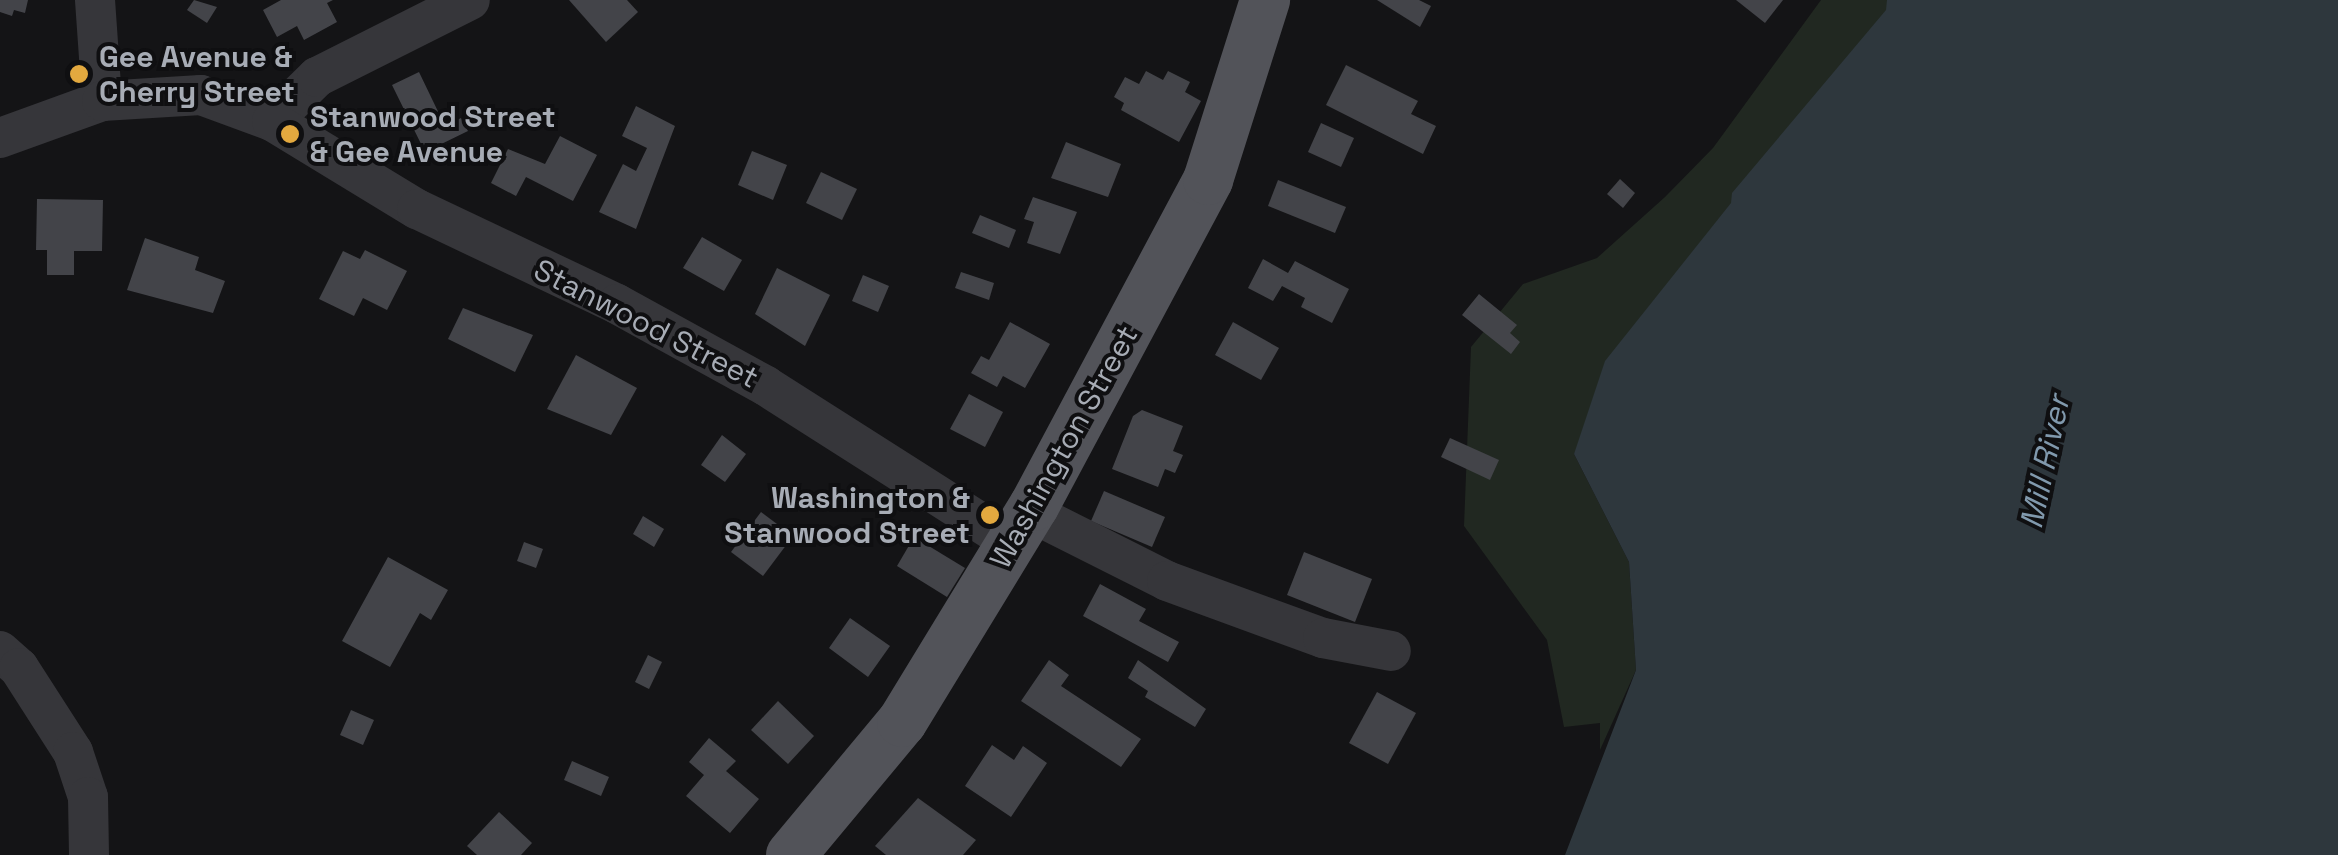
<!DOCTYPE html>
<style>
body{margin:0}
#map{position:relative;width:2338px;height:855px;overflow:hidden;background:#141416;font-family:"Space Grotesk",sans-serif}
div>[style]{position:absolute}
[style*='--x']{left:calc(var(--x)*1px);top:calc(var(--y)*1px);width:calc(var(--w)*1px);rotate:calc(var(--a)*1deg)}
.green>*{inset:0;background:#212821}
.water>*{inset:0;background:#2e373d}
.building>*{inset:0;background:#434449}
.minor>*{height:40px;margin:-20px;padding:0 20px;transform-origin:20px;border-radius:20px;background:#36363a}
.major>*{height:50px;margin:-25px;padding:0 25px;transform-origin:25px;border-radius:25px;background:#525359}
.dots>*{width:28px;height:28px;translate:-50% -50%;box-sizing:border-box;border:5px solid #0f0f11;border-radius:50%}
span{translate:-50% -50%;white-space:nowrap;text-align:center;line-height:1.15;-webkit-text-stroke:8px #0f0f11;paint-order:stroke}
.poi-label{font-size:30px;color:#a7acb5;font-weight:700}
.left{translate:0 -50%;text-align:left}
.right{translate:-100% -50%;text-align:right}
.street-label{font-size:30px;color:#a7acb5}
.water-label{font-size:32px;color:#8199ad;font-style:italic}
</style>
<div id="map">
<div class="green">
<div style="clip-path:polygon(1821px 0,1903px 0,1574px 454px,1629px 562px,1636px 670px,1600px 750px,1600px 723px,1564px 727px,1547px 640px,1464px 526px,1471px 347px,1523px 284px,1597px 258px,1665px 197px,1713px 148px)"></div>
</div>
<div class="water">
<div style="clip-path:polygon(1887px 0,2338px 0,2338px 855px,1565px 855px,1636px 670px,1629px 562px,1574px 454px,1605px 361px,1731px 203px,1732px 193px,1886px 10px)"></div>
</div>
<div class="building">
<div style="clip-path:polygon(0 0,28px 0,25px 13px,14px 10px,12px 16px,0 12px)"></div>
<div style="clip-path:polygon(194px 0,217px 7px,207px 23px,187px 10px)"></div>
<div style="clip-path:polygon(281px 0,333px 0,327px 3px,337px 22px,304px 40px,297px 26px,277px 37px,263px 10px)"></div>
<div style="clip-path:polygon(569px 0,627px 0,638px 12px,606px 42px)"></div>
<div style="clip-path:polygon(1377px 0,1419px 0,1431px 6px,1420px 27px)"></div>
<div style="clip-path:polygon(1736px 0,1783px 0,1765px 23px)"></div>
<div style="clip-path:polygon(1346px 65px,1418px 101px,1411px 114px,1436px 126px,1423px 154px,1326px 105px)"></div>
<div style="clip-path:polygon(1146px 71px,1163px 80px,1168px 71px,1190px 82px,1185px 92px,1201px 101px,1179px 142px,1121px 110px,1124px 103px,1114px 97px,1125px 77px,1139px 84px)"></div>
<div style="clip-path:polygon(419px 72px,445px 126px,461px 118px,468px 131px,425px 152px,392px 85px)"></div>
<div style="clip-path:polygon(636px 106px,675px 126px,636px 229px,599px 212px,623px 164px,636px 171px,647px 148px,622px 136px)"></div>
<div style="clip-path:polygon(1321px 123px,1354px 138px,1341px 167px,1308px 152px)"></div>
<div style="clip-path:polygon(560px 136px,597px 155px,573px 201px,526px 177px,516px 196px,491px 183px,508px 149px,545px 164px)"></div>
<div style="clip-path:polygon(1066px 142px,1121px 164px,1108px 197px,1051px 178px)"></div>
<div style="clip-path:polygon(752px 151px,787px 165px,773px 200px,738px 185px)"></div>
<div style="clip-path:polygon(821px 172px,857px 189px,842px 220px,806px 203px)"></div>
<div style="clip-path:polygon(1620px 179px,1635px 193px,1623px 208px,1607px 194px)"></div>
<div style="clip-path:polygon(1278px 180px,1346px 207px,1335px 233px,1268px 206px)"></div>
<div style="clip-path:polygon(1033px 197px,1077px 212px,1060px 254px,1027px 243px,1034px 222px,1024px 219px)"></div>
<div style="clip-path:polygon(37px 199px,103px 200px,102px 251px,74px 251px,74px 275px,47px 275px,47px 250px,36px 250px)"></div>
<div style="clip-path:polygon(980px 215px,1016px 230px,1009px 248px,972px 233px)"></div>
<div style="clip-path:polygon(702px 237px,742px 260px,724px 291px,683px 268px)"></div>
<div style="clip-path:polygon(145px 238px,199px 257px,195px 270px,225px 281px,213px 313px,127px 290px)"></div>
<div style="clip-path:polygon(365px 250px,407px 271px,387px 310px,363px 298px,354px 316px,319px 299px,343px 251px,360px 259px)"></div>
<div style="clip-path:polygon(1263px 259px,1288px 273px,1295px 261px,1349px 289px,1332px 323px,1301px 307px,1305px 298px,1282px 286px,1273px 301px,1248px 288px)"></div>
<div style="clip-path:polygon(777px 268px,830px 295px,805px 346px,755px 314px)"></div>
<div style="clip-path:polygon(961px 272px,994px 283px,989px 300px,955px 288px)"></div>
<div style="clip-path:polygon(863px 275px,889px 286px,878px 312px,852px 301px)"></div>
<div style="clip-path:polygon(1479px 294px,1517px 325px,1510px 333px,1520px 342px,1511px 354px,1462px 315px)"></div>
<div style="clip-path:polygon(463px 308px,533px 335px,515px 372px,448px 339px)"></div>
<div style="clip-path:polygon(1010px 322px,1050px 344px,1025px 388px,1003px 376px,997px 387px,971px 373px,981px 356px,989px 360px)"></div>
<div style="clip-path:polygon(1233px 322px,1279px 348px,1261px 380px,1215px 355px)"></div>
<div style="clip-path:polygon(576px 355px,637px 388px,611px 435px,547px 409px)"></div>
<div style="clip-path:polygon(969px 394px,1003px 412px,985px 447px,950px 429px)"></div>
<div style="clip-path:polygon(1142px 410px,1183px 426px,1173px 451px,1183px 455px,1175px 473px,1165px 469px,1158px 487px,1112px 469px,1133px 416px)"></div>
<div style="clip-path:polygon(722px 435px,746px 454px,725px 482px,701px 465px)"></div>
<div style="clip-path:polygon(1450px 438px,1499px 460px,1490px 480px,1441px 457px)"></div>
<div style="clip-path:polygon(1104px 491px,1165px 517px,1152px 547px,1091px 521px)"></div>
<div style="clip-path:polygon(761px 512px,793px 536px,763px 576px,731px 552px)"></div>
<div style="clip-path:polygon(643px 516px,664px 529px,654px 547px,633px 534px)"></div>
<div style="clip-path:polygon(914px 537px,965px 568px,947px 597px,897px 566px)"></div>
<div style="clip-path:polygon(524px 542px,543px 549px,536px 568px,517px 561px)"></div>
<div style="clip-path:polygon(1304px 552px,1372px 579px,1355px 622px,1287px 595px)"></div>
<div style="clip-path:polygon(388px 557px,448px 590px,431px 620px,420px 613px,390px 667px,342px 641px)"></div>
<div style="clip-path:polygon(1100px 584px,1146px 609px,1139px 621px,1179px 642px,1168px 662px,1083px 616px)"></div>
<div style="clip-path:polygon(850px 618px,890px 646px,868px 677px,829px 648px)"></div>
<div style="clip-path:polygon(648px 655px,662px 662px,649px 689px,635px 682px)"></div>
<div style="clip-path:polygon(1049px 660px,1069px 675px,1061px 686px,1141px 739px,1121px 767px,1021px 701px)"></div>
<div style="clip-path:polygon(1138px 660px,1206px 709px,1195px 727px,1145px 697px,1148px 691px,1128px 678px)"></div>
<div style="clip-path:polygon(1377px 692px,1416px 713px,1388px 764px,1349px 743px)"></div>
<div style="clip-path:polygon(778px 701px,814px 736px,788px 764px,751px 730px)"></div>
<div style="clip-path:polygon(351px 710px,374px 720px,363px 745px,340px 735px)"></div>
<div style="clip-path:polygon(709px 738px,736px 761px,726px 771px,759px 799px,730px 833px,686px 796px,704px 775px,689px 762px)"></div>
<div style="clip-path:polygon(992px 745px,1014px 760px,1023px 746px,1047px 763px,1011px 817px,965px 786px)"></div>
<div style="clip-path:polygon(572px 761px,609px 777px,601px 796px,564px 780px)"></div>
<div style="clip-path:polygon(918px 798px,976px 840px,963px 855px,886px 855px,875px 846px)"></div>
<div style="clip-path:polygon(499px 812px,532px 843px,521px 855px,477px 855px,467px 846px)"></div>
</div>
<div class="minor">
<div style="--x:95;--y:0;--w:101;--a:86"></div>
<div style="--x:272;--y:121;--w:63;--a:-44.4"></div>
<div style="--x:317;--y:77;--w:171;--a:-26.7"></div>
<div style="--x:0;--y:138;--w:109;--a:-19.9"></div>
<div style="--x:102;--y:101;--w:99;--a:-3.5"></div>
<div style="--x:201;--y:95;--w:76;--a:20.1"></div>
<div style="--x:272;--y:121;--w:170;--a:31.3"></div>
<div style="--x:417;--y:209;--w:221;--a:25.4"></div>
<div style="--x:617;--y:304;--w:170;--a:28.8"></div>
<div style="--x:766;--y:386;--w:290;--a:32.5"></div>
<div style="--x:1030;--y:512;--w:153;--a:26.7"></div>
<div style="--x:1167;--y:581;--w:166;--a:20.1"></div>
<div style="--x:1323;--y:638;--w:69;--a:10.8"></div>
<div style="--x:0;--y:651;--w:25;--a:42"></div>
<div style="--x:19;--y:668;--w:100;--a:57.3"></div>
<div style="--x:73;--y:752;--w:47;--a:71.6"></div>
<div style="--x:88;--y:797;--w:58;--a:89"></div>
</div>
<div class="major">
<div style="--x:791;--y:855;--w:173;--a:-50.2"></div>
<div style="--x:902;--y:722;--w:253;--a:-58.6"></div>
<div style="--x:1034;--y:506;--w:370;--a:-61.9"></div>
<div style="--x:1208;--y:180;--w:189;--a:-72.4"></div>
</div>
<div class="dots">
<div style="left:79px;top:74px;background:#e3a93f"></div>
<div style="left:290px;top:134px;background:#e3a93f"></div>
<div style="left:990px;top:515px;background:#e3a93f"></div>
</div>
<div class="poi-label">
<span class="left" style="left:99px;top:74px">Gee Avenue &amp;<br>Cherry Street</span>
<span class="left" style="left:310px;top:134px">Stanwood Street<br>&amp; Gee Avenue</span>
<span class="right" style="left:970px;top:515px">Washington &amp;<br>Stanwood Street</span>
</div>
<div class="street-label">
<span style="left:646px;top:324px;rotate:27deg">Stanwood Street</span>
<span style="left:1064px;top:447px;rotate:-61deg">Washington Street</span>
</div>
<div class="water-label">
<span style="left:2045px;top:462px;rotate:-78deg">Mill River</span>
</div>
</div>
